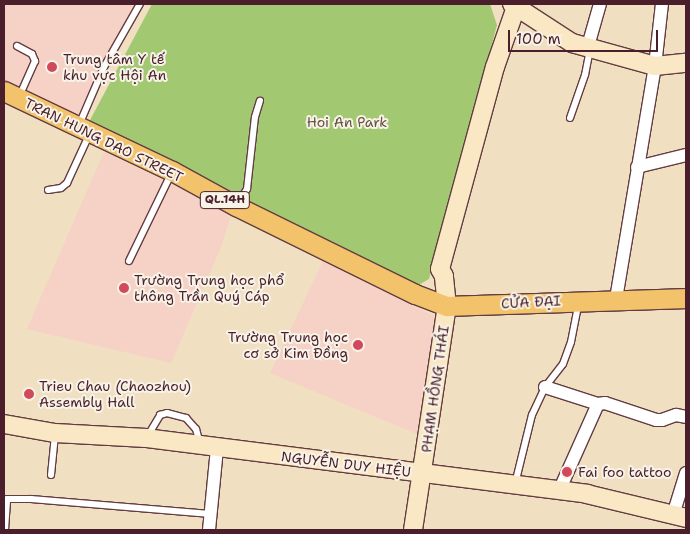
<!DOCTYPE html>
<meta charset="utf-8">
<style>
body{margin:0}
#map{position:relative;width:690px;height:534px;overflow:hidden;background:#f0dfc1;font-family:"Shantell Sans",sans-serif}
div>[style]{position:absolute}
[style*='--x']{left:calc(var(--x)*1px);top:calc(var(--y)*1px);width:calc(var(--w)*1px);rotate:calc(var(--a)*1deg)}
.built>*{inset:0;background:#f6d1c5}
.green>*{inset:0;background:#a3c872}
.roads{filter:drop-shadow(1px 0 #633c42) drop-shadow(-1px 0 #633c42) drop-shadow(0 1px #633c42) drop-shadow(0 -1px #633c42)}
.lane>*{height:6px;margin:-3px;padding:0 3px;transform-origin:3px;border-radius:3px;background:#fff}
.street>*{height:12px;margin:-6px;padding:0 6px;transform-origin:6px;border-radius:6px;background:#fff}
.secondary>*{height:18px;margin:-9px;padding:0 9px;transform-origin:9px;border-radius:9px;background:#fae7c3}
.primary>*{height:19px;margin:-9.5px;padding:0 9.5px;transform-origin:9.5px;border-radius:9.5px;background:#f2c36a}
.dots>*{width:14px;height:14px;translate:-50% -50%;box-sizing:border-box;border:2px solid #f7f3e8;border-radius:50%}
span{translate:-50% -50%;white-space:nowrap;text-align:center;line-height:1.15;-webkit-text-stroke:4px #f7f3e8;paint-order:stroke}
.shield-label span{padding:1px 4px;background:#f7f3e8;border:1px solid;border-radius:4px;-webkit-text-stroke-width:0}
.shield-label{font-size:12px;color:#4a1f2b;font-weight:700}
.poi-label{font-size:14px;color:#4a1f2b}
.left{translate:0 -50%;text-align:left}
.right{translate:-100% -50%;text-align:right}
.park-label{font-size:14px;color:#655240}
.street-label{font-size:14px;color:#4a1f2b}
.frame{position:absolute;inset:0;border:5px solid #4a1f2b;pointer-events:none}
.scale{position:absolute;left:508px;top:30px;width:150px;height:22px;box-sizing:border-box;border:2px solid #4a1f2b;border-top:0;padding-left:6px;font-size:15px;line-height:18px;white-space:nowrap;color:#4a1f2b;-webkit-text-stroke:4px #f7f3e8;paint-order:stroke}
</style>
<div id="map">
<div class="built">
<div style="clip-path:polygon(4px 4px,140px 4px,106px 54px,78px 115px,4px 80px)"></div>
<div style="clip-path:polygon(104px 152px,232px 212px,221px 247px,171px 363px,27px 329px)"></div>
<div style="clip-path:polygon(323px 261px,436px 317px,417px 434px,270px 373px)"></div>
</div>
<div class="green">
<div style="clip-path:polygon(152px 4px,490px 4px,497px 25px,429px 279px,417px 286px,317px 241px,89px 122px)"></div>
</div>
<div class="roads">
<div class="lane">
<div style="--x:17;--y:46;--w:17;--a:28"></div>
<div style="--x:32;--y:54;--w:8;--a:67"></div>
<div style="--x:35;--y:61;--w:39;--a:114"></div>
<div style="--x:570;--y:118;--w:46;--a:-70.8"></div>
<div style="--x:585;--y:75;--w:25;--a:-79"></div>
<div style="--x:79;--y:125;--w:63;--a:-66.7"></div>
<div style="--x:104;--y:67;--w:73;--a:-60.3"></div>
<div style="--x:48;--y:190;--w:13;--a:-9"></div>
<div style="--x:61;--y:188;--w:8;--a:-40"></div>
<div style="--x:67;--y:183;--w:55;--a:-65.3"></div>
<div style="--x:237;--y:205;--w:19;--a:-58"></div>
<div style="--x:247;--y:189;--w:72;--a:-83.7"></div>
<div style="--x:255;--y:117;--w:17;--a:-73"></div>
<div style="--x:129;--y:261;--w:99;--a:-64.2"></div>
<div style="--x:147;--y:437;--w:26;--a:-59"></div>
<div style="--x:160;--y:415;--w:7;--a:-16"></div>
<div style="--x:167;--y:413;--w:20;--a:15"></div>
<div style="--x:186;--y:418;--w:15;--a:48"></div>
<div style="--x:196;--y:429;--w:16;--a:75"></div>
<div style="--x:51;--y:475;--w:40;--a:-84.3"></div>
<div style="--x:515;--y:484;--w:71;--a:-76.2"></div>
<div style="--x:532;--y:415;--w:31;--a:-65"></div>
<div style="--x:545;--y:387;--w:29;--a:-52"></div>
<div style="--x:563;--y:364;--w:23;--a:-70"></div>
<div style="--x:571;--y:342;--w:38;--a:-79"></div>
<div style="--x:5;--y:530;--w:31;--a:-86"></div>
<div style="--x:7;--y:499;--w:24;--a:0"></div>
<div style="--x:31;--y:499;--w:180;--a:4.8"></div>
</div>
<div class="street">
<div style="--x:588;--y:46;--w:44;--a:-74.1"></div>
<div style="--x:637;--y:167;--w:50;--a:-13.8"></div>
<div style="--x:616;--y:299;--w:236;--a:-80.5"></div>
<div style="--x:655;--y:66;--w:62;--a:-83.6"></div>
<div style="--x:545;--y:387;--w:56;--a:17.8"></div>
<div style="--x:559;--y:491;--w:95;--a:-65.9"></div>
<div style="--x:598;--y:404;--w:7;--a:-8"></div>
<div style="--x:605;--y:403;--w:54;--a:18.4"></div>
<div style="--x:656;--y:420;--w:6;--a:0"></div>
<div style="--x:662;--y:420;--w:15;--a:-20"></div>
<div style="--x:676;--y:415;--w:10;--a:11"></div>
<div style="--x:673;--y:515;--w:44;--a:-72.8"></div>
<div style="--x:209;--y:530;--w:81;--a:-84.4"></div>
</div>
<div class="secondary">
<div style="--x:512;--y:4;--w:72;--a:33"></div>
<div style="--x:572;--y:43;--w:86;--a:15.5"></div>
<div style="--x:655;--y:66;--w:31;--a:-6"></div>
<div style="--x:4;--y:424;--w:52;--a:10"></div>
<div style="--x:55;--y:433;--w:91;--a:3.1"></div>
<div style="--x:146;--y:438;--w:445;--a:7.2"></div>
<div style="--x:587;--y:494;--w:102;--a:13.6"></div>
<div style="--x:413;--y:530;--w:227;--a:-81.4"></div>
<div style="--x:447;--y:306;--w:30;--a:-96"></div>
<div style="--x:444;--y:276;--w:8;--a:-120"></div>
<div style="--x:440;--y:269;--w:209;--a:-74.8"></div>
<div style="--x:495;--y:67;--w:64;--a:-70.7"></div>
</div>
<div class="primary">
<div style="--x:4;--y:91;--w:186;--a:25.5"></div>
<div style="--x:172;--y:171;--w:73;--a:28.7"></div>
<div style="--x:236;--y:206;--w:199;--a:26.2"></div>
<div style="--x:415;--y:294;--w:34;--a:21"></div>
<div style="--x:447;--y:306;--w:239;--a:-1.9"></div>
</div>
</div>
<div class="dots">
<div style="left:52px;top:67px;background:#d1495b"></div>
<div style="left:124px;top:288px;background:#d1495b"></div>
<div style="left:358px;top:345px;background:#d1495b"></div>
<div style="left:29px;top:394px;background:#d1495b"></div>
<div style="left:567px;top:472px;background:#d1495b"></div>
</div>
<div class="shield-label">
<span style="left:225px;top:200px">QL.14H</span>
</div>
<div class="poi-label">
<span class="left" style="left:63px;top:67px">Trung tâm Y tế<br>khu vực Hội An</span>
<span class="left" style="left:134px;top:288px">Trường Trung học phổ<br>thông Trần Quý Cáp</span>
<span class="right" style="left:348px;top:345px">Trường Trung học<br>cơ sở Kim Đồng</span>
<span class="left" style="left:39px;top:394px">Trieu Chau (Chaozhou)<br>Assembly Hall</span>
<span class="left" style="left:578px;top:472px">Fai foo tattoo</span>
</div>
<div class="park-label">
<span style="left:347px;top:122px">Hoi An Park</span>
</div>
<div class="street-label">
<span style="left:104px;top:140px;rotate:26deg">TRAN HUNG DAO STREET</span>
<span style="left:531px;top:302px;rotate:-3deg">CỬA ĐẠI</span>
<span style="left:435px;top:389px;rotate:-82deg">PHẠM HỒNG THÁI</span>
<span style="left:346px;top:464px;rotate:7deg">NGUYỄN DUY HIỆU</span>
</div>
<div class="frame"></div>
<div class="scale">100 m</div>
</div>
